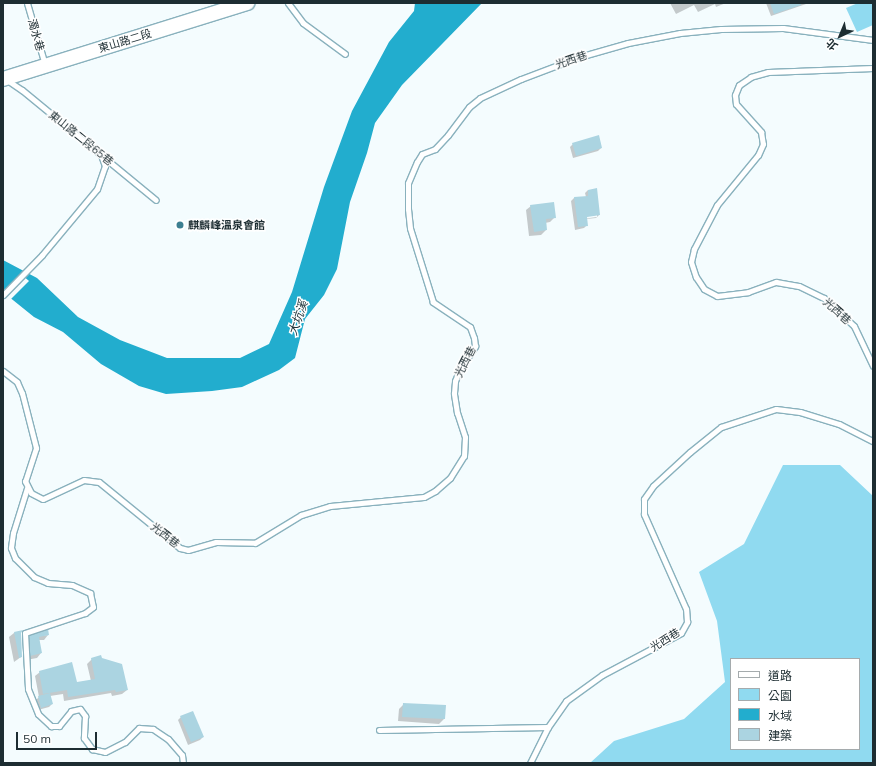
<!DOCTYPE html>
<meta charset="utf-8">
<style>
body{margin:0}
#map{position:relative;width:876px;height:766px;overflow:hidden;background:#f4fcfe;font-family:Mulish,"Noto Sans TC",sans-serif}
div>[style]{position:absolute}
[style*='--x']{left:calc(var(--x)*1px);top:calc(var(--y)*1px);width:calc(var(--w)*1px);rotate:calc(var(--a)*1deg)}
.green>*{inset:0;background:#90daf0}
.water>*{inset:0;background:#22adce}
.pier>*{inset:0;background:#f4fcfe}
.shadow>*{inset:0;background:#0003}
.building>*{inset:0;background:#abd4e1}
.roads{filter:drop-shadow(1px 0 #89b1bd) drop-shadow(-1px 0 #89b1bd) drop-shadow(0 1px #89b1bd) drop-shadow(0 -1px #89b1bd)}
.lane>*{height:5px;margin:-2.5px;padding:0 2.5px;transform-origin:2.5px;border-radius:2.5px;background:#fff}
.secondary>*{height:14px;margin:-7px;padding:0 7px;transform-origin:7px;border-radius:7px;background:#fff}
.dots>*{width:11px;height:11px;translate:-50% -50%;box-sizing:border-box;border:2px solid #fff;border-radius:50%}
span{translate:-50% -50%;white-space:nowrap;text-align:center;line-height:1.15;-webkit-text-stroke:3px #fff;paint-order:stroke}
.street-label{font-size:11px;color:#1d2d32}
.poi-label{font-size:11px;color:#1d2d32;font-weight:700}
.left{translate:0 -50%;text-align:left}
.water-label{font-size:12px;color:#20353c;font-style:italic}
.frame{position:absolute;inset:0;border:4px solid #1d2d32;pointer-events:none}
.legend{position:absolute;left:730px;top:658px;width:130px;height:92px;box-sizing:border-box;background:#fff;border:1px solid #a5abad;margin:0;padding:5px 7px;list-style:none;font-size:12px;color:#1d2d32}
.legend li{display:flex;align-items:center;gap:8px;height:20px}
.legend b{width:20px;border:1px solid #a5abad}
.north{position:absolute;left:820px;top:16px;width:40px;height:40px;-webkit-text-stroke:3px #fff;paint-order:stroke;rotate:224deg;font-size:11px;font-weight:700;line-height:16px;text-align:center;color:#1d2d32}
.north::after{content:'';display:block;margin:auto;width:14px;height:18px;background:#1d2d32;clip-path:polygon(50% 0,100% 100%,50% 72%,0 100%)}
.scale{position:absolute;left:16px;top:732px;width:81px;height:18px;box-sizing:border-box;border:2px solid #1d2d32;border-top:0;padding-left:5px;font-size:12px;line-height:14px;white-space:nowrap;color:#1d2d32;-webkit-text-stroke:3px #fff;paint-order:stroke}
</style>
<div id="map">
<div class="green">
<div style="clip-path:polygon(858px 3px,873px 3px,873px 25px,857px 32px,846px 8px)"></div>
<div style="clip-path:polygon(evenodd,783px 465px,840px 465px,873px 496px,873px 763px,590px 763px,614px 741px,684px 719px,725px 682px,717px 621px,699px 572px,744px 544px,783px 465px,731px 659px,859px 659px,859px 749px,731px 749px,731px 659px)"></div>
</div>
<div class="water">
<div style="clip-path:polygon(415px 3px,482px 3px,402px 85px,375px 123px,367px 153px,350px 202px,337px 269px,324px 295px,305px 319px,295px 358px,279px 370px,242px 387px,212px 391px,166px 394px,139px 386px,101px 364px,63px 332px,34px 317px,3px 292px,3px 260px,37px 278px,78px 317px,120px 340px,167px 358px,240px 358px,269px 344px,292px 292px,324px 187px,352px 111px,389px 42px,414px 11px)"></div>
</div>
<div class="pier">
<div style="clip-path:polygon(21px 274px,29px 281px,10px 300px,3px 294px)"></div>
</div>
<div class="shadow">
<div style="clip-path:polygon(670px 3px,726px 3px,716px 7px,715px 4px,698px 12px,694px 5px,676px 14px)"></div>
<div style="clip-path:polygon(766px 3px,809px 3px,771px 16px)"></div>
<div style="clip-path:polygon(573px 144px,601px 148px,598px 151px,573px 158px,570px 147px)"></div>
<div style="clip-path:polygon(evenodd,588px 190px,599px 215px,596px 218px,586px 219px,587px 225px,584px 228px,575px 230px,571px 201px,574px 198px,586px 197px,585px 193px,588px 190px,597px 215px,597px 217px,582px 219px,582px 217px,597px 215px)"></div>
<div style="clip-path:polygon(531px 206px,555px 217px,550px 222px,545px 223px,546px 230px,541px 235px,529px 236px,526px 210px)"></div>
<div style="clip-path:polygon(21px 631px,21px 657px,14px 662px,9px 637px,14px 633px)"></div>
<div style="clip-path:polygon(48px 635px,44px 640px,39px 640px,41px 653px,37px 658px,26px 660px,25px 642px,30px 637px)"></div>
<div style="clip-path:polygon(92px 659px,127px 690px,122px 694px,112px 696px,111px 693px,64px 701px,63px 694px,50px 696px,52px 704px,49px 707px,38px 710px,36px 700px,39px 697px,35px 676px,40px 672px,76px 683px,91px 681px,87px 664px)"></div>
<div style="clip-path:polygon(404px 704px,445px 706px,444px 719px,439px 724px,398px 721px,399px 709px)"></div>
<div style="clip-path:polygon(181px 717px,203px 737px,200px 740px,188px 745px,178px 720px)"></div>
</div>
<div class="building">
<div style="clip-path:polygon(770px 3px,801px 3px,801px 5px,774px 14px)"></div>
<div style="clip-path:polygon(599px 135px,602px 148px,576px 156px,572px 143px)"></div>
<div style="clip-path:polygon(597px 188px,600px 215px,587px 217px,588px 226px,578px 227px,574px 197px,588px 196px,588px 190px)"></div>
<div style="clip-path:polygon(554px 202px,556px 218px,546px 219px,547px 230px,534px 232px,530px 205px)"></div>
<div style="clip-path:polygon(48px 629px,49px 635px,39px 637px,42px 653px,30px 656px,29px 636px)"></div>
<div style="clip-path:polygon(23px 630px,21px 633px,22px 657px,19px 658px,14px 632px)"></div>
<div style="clip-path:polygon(101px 655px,102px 658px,122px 664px,128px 690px,116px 692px,115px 690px,68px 697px,67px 690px,43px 694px,39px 671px,72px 662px,77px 682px,95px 679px,91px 658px)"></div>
<div style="clip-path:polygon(50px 693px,53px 704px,41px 708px,38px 696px)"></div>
<div style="clip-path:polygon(403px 703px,446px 705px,445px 719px,402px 717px)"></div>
<div style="clip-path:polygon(193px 711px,204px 737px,191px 742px,180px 716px)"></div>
</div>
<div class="roads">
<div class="lane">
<div style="--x:27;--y:3;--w:65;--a:73.8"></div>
<div style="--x:288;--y:3;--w:25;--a:53"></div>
<div style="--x:303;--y:23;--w:52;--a:36.4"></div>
<div style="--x:873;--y:68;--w:105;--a:177.8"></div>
<div style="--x:768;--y:72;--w:18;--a:164"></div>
<div style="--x:751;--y:77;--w:14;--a:146"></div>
<div style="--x:739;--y:85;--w:11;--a:112"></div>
<div style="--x:735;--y:95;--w:9;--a:84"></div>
<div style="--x:736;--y:104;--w:38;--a:48"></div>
<div style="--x:761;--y:132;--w:12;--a:81"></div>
<div style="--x:763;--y:144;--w:12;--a:114"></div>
<div style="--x:758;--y:155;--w:65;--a:129.4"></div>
<div style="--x:717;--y:205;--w:50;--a:117.6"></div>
<div style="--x:694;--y:249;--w:13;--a:103"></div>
<div style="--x:691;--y:262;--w:16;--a:72"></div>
<div style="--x:696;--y:277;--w:14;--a:56"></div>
<div style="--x:704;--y:289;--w:15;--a:28"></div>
<div style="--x:717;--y:296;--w:31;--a:-7"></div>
<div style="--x:748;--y:292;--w:30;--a:-20"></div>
<div style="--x:776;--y:282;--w:23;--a:10"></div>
<div style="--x:799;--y:286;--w:28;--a:26"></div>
<div style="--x:824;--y:298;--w:41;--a:43"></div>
<div style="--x:854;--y:326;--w:44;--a:64.6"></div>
<div style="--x:7;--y:80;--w:18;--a:34"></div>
<div style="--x:22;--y:90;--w:173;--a:39.4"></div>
<div style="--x:3;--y:295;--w:56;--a:-45.7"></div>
<div style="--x:42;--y:255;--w:86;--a:-50.2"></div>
<div style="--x:97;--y:189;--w:24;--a:-71"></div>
<div style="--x:105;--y:166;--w:12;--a:-110"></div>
<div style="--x:3;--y:371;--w:18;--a:38"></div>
<div style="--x:17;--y:382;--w:12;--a:66"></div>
<div style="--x:22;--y:393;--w:57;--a:75.7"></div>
<div style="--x:36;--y:448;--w:35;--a:108"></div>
<div style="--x:25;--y:481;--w:13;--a:63"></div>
<div style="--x:31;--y:493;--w:13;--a:27"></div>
<div style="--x:43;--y:499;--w:45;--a:-24.9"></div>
<div style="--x:84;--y:480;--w:15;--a:8"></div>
<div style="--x:99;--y:482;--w:104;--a:39.2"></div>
<div style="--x:180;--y:548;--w:8;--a:14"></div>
<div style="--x:188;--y:550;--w:29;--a:-16"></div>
<div style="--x:216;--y:542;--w:39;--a:1"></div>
<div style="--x:255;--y:543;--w:54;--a:-31.3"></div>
<div style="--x:301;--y:515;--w:30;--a:-17"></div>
<div style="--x:330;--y:506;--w:94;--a:-5.5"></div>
<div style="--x:424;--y:497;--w:13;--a:-29"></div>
<div style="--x:435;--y:491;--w:20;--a:-41"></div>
<div style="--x:450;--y:478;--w:26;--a:-58"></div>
<div style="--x:464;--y:456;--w:19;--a:-87"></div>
<div style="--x:465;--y:437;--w:25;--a:-108"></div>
<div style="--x:457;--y:413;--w:20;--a:-99"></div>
<div style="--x:454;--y:393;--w:12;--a:-85"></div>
<div style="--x:455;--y:381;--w:11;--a:-68"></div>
<div style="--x:459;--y:371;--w:30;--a:-57"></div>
<div style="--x:475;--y:346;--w:8;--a:-97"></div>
<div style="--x:474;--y:338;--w:12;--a:-110"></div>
<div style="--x:470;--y:327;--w:45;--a:-146"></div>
<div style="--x:433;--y:302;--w:77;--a:-107.3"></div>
<div style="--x:410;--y:228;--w:19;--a:-96"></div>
<div style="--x:408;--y:209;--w:26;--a:-90"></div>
<div style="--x:408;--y:183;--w:23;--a:-67"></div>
<div style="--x:417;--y:162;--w:9;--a:-58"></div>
<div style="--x:422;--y:154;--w:14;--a:-21"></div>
<div style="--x:435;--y:149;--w:19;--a:-47"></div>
<div style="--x:448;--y:135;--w:35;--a:-53"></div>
<div style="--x:469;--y:107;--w:14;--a:-39"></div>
<div style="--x:480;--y:98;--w:45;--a:-24.9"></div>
<div style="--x:521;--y:79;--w:62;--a:-20.8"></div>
<div style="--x:579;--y:57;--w:51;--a:-15.9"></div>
<div style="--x:628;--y:43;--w:53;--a:-10.9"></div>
<div style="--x:680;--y:33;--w:41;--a:-5.6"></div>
<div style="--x:721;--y:29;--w:62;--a:-0.9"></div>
<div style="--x:783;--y:28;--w:91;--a:7.6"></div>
<div style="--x:27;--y:488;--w:47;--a:107.3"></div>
<div style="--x:13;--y:533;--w:15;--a:98"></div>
<div style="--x:11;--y:548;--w:11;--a:68"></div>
<div style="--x:15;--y:558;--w:27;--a:45"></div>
<div style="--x:34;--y:577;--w:15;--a:23"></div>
<div style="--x:48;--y:583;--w:24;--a:5"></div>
<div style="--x:72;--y:585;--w:20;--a:24"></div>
<div style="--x:90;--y:593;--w:14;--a:78"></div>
<div style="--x:93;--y:607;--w:10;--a:143"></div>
<div style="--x:85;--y:613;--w:63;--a:161.6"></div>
<div style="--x:25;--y:633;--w:56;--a:86.9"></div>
<div style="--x:28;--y:689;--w:27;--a:68"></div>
<div style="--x:38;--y:714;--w:18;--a:43"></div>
<div style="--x:51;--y:726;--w:8;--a:0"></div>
<div style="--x:59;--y:726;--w:19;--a:-51"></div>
<div style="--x:71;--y:711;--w:9;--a:-13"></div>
<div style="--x:80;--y:709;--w:9;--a:54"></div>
<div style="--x:85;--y:716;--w:22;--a:93"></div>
<div style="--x:84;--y:738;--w:14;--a:54"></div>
<div style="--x:92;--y:749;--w:13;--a:13"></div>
<div style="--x:105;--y:752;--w:22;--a:-27"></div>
<div style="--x:125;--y:742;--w:20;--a:-45"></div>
<div style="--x:139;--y:728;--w:14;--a:4"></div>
<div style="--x:153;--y:729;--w:18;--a:34"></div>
<div style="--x:168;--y:739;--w:21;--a:49"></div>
<div style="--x:182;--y:755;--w:8;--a:83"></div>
<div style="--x:379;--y:730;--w:169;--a:-1"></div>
<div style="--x:530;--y:763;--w:40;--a:-63.4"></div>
<div style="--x:548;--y:727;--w:32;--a:-55"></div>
<div style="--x:566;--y:701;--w:44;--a:-35.8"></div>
<div style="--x:602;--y:675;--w:89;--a:-28"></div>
<div style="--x:681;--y:633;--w:13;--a:-61"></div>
<div style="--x:687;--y:622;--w:13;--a:-94"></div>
<div style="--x:686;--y:609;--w:104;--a:-113.9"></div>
<div style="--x:644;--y:514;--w:15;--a:-90"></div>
<div style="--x:644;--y:499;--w:16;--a:-55"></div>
<div style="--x:653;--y:486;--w:50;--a:-42.6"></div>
<div style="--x:690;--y:452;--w:40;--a:-39"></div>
<div style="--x:721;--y:427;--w:58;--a:-18.1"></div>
<div style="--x:776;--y:409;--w:24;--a:7"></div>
<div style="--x:800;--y:412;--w:41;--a:17.1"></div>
<div style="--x:839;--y:424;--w:38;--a:27"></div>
</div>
<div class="secondary">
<div style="--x:3;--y:79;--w:256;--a:-17.3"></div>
</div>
</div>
<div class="dots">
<div style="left:180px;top:225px;background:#3d7f91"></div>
</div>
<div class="street-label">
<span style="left:36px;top:35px;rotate:74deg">濁水巷</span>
<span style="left:125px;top:41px;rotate:-17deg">東山路二段</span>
<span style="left:571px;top:60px;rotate:-19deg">光西巷</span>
<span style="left:81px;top:138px;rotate:39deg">東山路二段65巷</span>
<span style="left:837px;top:311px;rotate:42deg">光西巷</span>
<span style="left:465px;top:362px;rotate:-63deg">光西巷</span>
<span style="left:165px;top:535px;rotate:38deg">光西巷</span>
<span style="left:665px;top:640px;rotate:-32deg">光西巷</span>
</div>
<div class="poi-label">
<span class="left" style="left:188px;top:225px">麒麟峰溫泉會館</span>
</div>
<div class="water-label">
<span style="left:298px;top:318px;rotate:-71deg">大坑溪</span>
</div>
<div class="frame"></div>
<ul class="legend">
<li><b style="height:5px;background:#fff"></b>道路</li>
<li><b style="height:11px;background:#90daf0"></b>公園</li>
<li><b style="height:11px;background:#22adce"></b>水域</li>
<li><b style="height:11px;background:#abd4e1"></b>建築</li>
</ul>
<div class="north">北</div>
<div class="scale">50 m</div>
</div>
